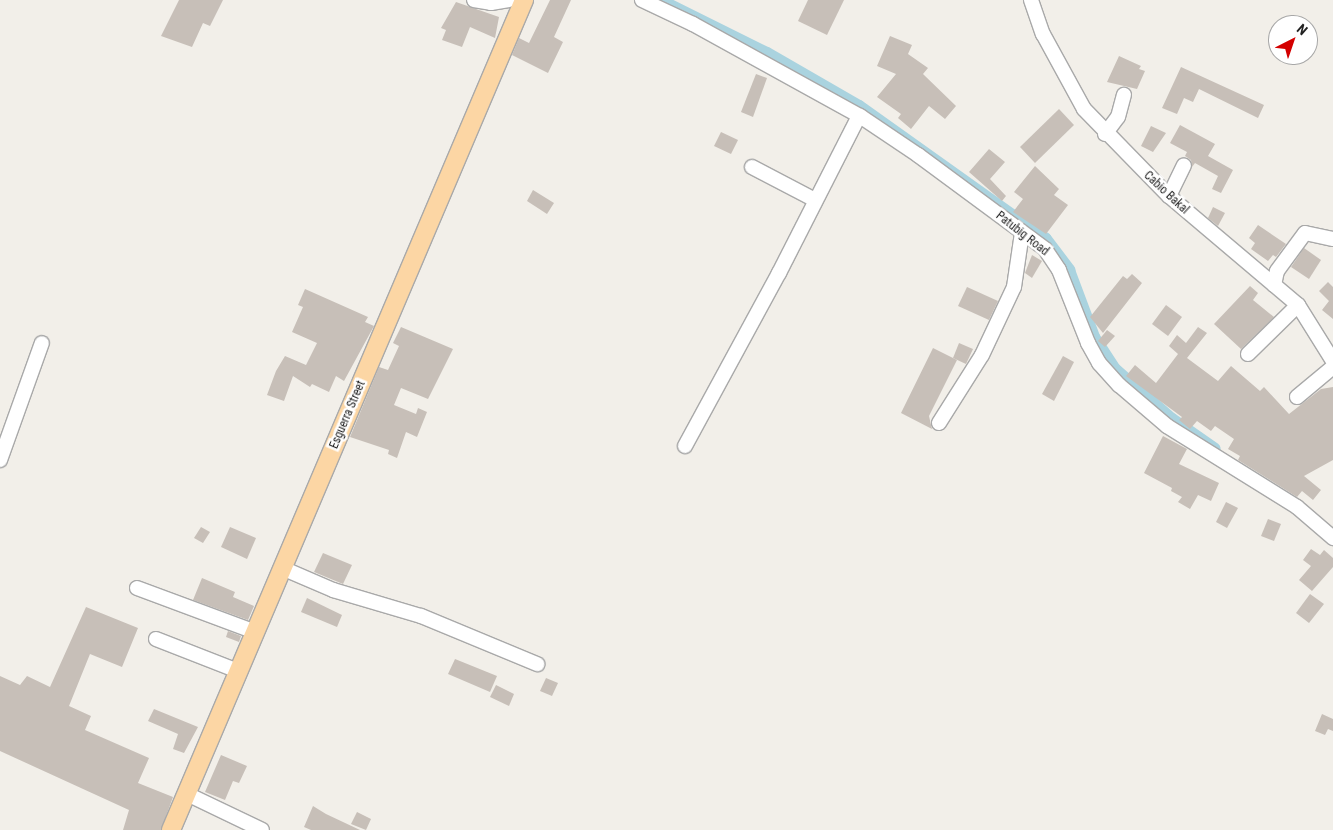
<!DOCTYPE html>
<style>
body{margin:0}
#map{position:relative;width:1333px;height:830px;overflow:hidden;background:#f2efe9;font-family:"Roboto Condensed",sans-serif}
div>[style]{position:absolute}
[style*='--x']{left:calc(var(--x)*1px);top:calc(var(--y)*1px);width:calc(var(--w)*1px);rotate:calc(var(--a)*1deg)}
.canal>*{height:12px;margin:-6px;padding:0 6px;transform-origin:6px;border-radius:6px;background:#aad3df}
.building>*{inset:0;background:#c7bfb8}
.roads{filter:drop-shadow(1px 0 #a9a9a9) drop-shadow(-1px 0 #a9a9a9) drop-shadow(0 1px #a9a9a9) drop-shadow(0 -1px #a9a9a9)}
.minor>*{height:14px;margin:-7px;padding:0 7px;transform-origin:7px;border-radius:7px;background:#fff}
.major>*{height:18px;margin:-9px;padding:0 9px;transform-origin:9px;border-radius:9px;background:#fcd6a4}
span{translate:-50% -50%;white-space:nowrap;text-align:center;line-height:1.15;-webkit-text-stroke:5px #fff;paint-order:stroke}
.street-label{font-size:12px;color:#222}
.north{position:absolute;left:1268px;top:15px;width:50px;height:50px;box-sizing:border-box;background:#fff;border:1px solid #a7a7a7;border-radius:50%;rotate:41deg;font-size:14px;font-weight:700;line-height:20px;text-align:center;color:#222}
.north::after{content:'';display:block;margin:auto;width:18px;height:22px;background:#d40000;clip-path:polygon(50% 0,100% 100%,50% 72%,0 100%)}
</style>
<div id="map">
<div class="canal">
<div style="--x:660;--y:0;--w:119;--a:26.4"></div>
<div style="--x:767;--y:53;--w:106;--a:29.9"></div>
<div style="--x:859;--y:106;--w:229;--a:35.4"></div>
<div style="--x:1046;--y:239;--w:39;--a:53"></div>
<div style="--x:1069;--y:270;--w:72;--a:69.5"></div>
<div style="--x:1094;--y:337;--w:38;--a:57"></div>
<div style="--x:1115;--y:369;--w:76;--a:41.3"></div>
<div style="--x:1172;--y:419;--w:52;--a:34.9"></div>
</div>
<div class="building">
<div style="clip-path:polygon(179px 0,223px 0,210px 26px,203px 23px,192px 47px,161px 36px)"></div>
<div style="clip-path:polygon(550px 0,571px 0,554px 37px,563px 42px,548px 73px,512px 55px,519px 38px,529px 43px)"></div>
<div style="clip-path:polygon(808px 0,844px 0,827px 35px,798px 21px)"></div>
<div style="clip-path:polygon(456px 2px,499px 17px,495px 38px,470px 27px,462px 47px,442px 40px,446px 30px,441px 28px)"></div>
<div style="clip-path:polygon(890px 36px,912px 45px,908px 54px,928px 68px,923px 74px,956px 106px,945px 119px,929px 106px,911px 129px,898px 118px,901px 114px,877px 97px,896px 74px,877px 66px)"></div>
<div style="clip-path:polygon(1119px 56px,1141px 66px,1139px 69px,1145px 71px,1137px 89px,1107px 82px)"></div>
<div style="clip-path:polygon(1181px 67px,1264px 105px,1258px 118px,1199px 89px,1193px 102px,1184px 98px,1177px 114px,1162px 108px)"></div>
<div style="clip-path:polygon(756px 74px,767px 78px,753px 117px,741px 112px)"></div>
<div style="clip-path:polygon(1059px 109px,1074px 125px,1035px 163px,1020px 147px)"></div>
<div style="clip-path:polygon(1180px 125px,1215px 144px,1208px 156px,1233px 170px,1221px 193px,1212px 189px,1218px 176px,1195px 163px,1192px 167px,1191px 160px,1185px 156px,1187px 152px,1170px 143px)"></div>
<div style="clip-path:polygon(1151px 126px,1166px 133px,1153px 152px,1141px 146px)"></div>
<div style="clip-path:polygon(721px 132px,738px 140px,731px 154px,714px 146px)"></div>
<div style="clip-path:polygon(989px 149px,1005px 162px,990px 179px,1006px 196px,1002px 201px,969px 172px)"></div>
<div style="clip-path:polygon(1035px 166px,1059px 189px,1054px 195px,1068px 205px,1046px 234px,1013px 212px,1023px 199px,1014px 192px)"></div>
<div style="clip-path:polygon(533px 190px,554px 203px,547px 214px,527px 201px)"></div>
<div style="clip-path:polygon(1213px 207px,1225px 213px,1218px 226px,1208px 218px)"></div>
<div style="clip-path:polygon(1258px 225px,1286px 244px,1276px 257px,1273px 255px,1268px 261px,1251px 249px,1255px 243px,1249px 238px)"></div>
<div style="clip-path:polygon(1304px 248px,1321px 260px,1309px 279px,1291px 267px)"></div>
<div style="clip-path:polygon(1032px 255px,1042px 261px,1032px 278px,1025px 273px)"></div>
<div style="clip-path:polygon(1132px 274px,1142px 283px,1103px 333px,1090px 317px,1123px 276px,1127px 279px)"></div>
<div style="clip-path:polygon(1328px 282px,1333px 287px,1333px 319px,1322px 310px,1329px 301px,1319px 291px)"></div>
<div style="clip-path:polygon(1250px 286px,1258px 293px,1253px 300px,1274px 317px,1241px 349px,1214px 324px)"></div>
<div style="clip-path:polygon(967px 287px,998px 301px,989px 320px,958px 306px)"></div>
<div style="clip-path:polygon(305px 289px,368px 317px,365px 322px,374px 326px,344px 381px,336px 376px,329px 392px,312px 384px,310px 387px,293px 376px,284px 401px,267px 395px,276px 371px,285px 356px,306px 365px,317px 343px,292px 332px,303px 307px,298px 305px)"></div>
<div style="clip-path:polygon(1166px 305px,1182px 317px,1168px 336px,1152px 324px)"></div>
<div style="clip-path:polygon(401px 327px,453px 349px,428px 399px,401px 388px,394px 405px,416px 414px,418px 408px,427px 412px,417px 437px,406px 432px,397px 458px,388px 454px,389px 450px,350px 437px,379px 367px,388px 370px,399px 346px,393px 343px)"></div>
<div style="clip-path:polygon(1198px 327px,1207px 333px,1187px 358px,1218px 381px,1231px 366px,1260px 391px,1264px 387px,1289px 414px,1321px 389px,1333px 387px,1333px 460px,1304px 476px,1321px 490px,1313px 500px,1302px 491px,1297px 497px,1238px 460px,1240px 456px,1228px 449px,1234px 439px,1215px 426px,1211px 431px,1197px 421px,1190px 429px,1179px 420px,1182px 417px,1126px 376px,1135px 365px,1156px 383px,1178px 354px,1169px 346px,1177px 335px,1186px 343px)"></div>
<div style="clip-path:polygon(1107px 330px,1115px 336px,1105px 347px,1098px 341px)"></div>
<div style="clip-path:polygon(959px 343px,973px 349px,966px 364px,953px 358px)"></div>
<div style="clip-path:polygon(933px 348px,957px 360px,929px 416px,932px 429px,901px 413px)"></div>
<div style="clip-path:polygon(1063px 356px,1074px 362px,1054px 401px,1042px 394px)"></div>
<div style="clip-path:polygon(1163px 436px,1187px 449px,1179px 464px,1219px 483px,1211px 501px,1198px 495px,1190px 509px,1178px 502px,1182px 497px,1171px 491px,1172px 488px,1144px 473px)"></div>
<div style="clip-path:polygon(1226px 502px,1238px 508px,1227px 528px,1216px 522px)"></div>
<div style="clip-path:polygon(1268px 519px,1281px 524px,1274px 541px,1261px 536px)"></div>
<div style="clip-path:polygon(201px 527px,210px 532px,203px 543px,194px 538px)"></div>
<div style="clip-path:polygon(230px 527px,256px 538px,247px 559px,221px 547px)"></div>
<div style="clip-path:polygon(1311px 549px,1320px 555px,1324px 550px,1333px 558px,1333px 567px,1312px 591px,1299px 580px,1311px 566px,1303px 560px)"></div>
<div style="clip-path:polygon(323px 553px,352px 565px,343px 584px,314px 572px)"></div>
<div style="clip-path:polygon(202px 578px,235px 592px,233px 597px,254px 606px,248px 620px,193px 600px)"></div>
<div style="clip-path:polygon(1310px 594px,1324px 604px,1309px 623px,1296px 613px)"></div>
<div style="clip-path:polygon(307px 598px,342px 615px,337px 627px,301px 612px)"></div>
<div style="clip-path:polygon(86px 607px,138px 628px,122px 667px,90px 654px,69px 706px,91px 716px,85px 730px,149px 758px,138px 783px,173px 797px,161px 830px,123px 830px,129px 810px,0 751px,0 676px,20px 685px,27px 676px,50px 687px)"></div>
<div style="clip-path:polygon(228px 631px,241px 636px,239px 642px,226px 637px)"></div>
<div style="clip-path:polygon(455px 659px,497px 676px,490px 692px,448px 674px)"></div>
<div style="clip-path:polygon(546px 678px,558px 683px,552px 696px,540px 691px)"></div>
<div style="clip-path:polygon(496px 685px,514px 694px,509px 706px,490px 697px)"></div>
<div style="clip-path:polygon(154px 709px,198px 727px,184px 753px,173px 749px,178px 734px,148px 721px)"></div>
<div style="clip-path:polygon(1322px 714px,1333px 719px,1333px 731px,1328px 729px,1325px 735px,1315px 731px)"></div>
<div style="clip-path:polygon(221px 755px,247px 766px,239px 783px,233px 781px,225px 800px,205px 792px)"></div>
<div style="clip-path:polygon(313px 806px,326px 814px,360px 830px,311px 830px,304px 827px)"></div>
<div style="clip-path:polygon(357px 812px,371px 819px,366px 830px,351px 824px)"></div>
</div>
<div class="roads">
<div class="minor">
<div style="--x:474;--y:0;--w:17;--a:10"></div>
<div style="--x:491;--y:3;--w:18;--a:-9"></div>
<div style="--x:642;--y:0;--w:56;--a:25.2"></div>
<div style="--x:693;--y:24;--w:191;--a:28.9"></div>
<div style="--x:860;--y:116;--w:70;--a:33.9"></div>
<div style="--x:918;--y:155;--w:158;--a:36.5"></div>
<div style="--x:1045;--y:249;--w:25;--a:56"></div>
<div style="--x:1059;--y:270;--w:79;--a:68.3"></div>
<div style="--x:1088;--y:343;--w:23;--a:61"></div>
<div style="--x:1099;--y:363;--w:30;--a:48"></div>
<div style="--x:1119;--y:385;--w:63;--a:40.5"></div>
<div style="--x:1167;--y:426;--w:153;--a:31.9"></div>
<div style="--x:1297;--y:507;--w:48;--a:40.7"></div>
<div style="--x:1031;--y:0;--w:36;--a:71"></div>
<div style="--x:1043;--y:34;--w:85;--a:61.3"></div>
<div style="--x:1084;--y:109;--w:122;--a:45.7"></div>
<div style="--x:1169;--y:196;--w:169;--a:40.2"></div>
<div style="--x:1298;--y:305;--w:66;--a:58"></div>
<div style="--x:1105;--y:134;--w:21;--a:-53"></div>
<div style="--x:1118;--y:117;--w:23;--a:-75"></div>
<div style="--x:752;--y:167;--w:71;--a:27.6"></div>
<div style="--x:1169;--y:196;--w:34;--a:-64"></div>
<div style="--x:1274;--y:285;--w:14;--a:-78"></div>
<div style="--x:1277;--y:271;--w:47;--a:-53.6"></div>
<div style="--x:1305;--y:233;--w:29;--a:12"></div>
<div style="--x:1248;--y:354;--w:70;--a:-44.4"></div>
<div style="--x:1297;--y:397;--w:47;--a:-39.8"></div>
<div style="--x:939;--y:423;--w:80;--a:-57.7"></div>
<div style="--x:982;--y:355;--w:75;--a:-64.8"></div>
<div style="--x:1014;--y:287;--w:55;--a:-81.6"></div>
<div style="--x:685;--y:446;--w:197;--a:-61.5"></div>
<div style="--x:779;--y:273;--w:176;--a:-63"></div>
<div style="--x:0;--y:460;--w:124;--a:-70.3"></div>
<div style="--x:282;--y:568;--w:56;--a:23.3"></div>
<div style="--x:333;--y:590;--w:92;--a:16.5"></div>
<div style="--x:421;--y:616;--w:126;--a:22.5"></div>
<div style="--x:137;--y:588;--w:126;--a:20.4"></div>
<div style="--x:156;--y:639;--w:88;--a:21.3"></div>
<div style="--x:187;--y:794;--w:83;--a:25.6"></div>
</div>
<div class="major">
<div style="--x:171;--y:830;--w:902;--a:-66.96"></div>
</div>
</div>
<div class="street-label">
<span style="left:1166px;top:193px;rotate:43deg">Cabio Bakal</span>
<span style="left:1022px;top:234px;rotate:38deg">Patubig Road</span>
<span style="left:348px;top:415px;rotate:-67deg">Esguerra Street</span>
</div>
<div class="north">N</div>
</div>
